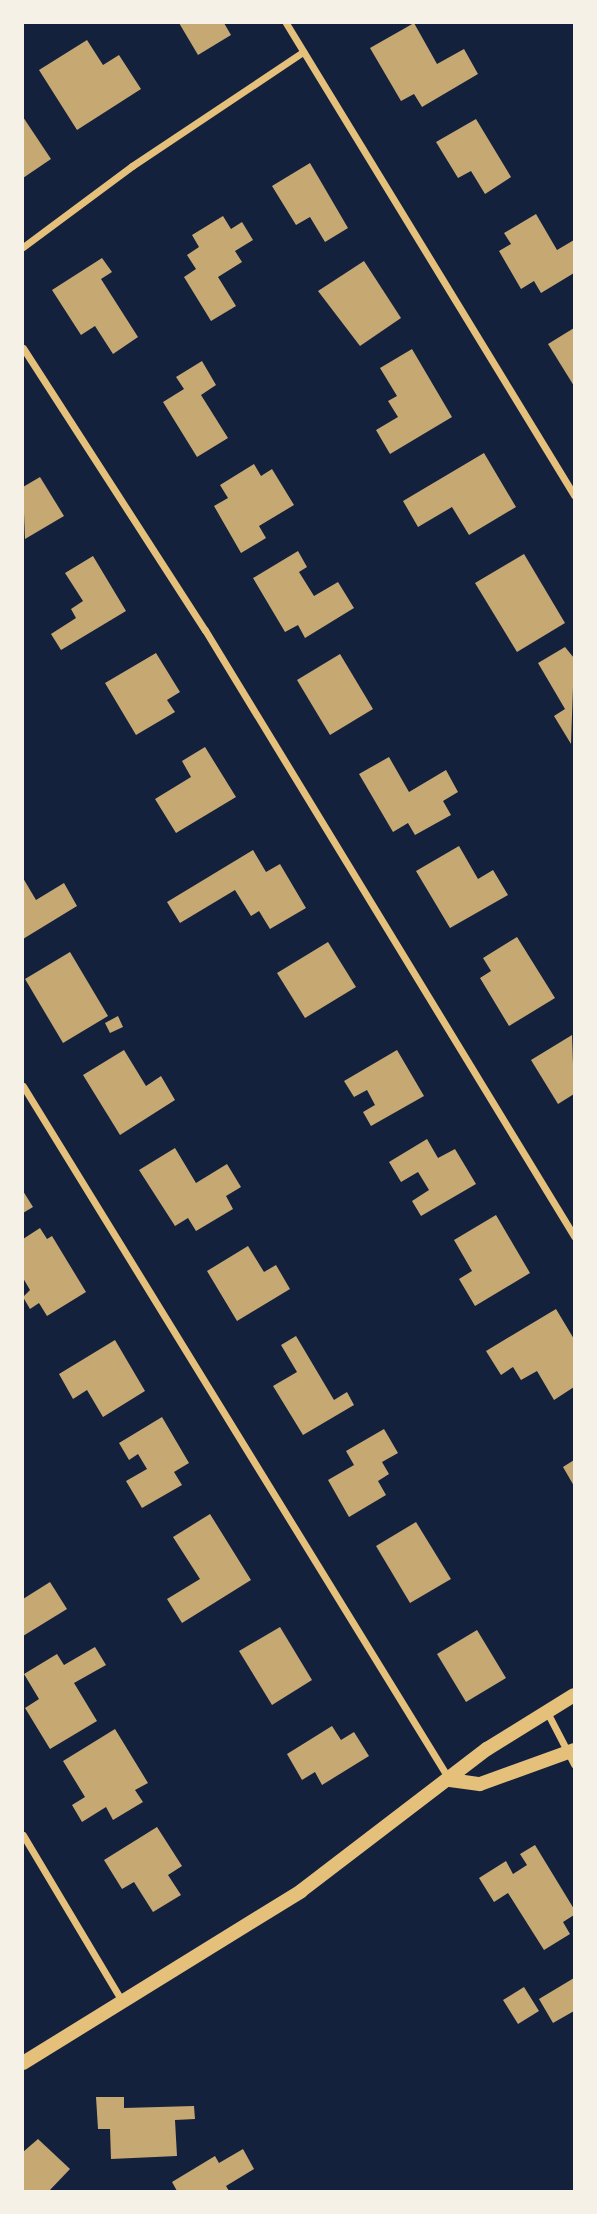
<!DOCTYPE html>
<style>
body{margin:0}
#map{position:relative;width:597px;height:2214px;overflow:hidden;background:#14213d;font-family:"Fira Sans Condensed",sans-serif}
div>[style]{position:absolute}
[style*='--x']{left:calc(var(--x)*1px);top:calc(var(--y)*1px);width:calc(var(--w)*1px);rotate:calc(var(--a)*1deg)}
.building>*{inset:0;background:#c6a872}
.minor>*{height:7px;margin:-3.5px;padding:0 3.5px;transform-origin:3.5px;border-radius:3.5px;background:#e5c07b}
.secondary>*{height:14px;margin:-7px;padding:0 7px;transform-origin:7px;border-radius:7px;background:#e5c07b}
span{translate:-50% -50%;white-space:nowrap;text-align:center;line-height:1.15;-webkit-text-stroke:7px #f6f1e7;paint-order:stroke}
.frame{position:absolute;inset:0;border:24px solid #f6f1e7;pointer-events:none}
</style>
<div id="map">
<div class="building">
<div style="clip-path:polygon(179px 23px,224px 23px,231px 35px,198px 55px)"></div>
<div style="clip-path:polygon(414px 23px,437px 64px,464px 49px,478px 74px,422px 107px,414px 94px,401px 101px,370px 48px)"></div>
<div style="clip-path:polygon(87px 40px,103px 65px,119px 55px,141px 89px,77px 130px,39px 70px)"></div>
<div style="clip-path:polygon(23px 117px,51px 159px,23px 178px)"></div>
<div style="clip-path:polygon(476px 119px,511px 177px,485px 194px,471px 171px,458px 178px,436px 142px)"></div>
<div style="clip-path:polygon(310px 163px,348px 228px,325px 242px,310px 217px,296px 225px,272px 186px)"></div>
<div style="clip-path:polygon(536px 214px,557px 250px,574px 240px,574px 273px,541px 293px,534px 281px,521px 289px,499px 251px,511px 244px,504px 233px)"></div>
<div style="clip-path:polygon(223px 216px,231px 229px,242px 222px,253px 240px,235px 251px,242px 262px,218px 277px,236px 306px,211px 321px,184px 277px,196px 269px,187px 255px,199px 247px,192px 235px)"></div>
<div style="clip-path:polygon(102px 258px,112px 272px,101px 279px,138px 337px,113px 354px,95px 326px,81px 335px,52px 290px)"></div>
<div style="clip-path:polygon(364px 261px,401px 318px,360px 346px,318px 291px)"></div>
<div style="clip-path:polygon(574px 328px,574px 386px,548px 344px)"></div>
<div style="clip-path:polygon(412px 349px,452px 417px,390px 454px,376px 430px,398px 417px,388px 401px,397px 396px,380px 368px)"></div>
<div style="clip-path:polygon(202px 361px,216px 385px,201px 395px,228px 438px,197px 457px,163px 402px,184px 389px,176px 377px)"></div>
<div style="clip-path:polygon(484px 453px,516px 507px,469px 535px,452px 507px,418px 527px,403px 501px)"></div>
<div style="clip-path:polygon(254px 464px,261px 476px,272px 469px,294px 505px,259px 526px,266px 538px,241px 553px,214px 506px,228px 498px,220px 485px)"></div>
<div style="clip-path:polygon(40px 477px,64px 516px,25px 539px,23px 487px)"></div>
<div style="clip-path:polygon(298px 551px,307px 567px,299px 572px,314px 596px,338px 582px,354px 608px,305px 638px,298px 625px,285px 632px,253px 578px)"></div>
<div style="clip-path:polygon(524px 554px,565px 623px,517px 652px,475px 583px)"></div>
<div style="clip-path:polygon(93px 556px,126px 611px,61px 650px,51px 634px,76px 618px,71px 609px,83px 601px,65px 573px)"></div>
<div style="clip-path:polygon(565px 647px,574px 658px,571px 744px,554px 716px,565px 709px,538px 663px)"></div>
<div style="clip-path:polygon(156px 653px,180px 692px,167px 700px,175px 712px,136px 735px,105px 683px)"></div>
<div style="clip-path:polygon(340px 654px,373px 709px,330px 735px,297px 680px)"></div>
<div style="clip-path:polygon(205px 747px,236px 797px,176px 833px,155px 799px,191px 777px,182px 761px)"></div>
<div style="clip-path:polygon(389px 757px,409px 792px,446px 770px,458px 792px,443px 801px,451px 815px,415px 835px,408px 823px,393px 832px,359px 774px)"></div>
<div style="clip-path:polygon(459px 846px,478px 879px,493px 870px,508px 895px,450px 928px,416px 871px)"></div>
<div style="clip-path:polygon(253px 850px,266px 872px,280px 864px,306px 908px,270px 929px,259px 911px,251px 916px,235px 890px,180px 923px,167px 902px)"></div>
<div style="clip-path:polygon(23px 878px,36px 900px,64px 883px,77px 906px,23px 939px)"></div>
<div style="clip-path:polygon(517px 937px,555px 998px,509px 1026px,480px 978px,491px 971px,483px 958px)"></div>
<div style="clip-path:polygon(328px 942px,356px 987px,305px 1018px,277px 973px)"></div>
<div style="clip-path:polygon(70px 952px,108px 1016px,63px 1043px,25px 979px)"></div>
<div style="clip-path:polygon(118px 1016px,123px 1027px,110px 1033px,105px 1023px)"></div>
<div style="clip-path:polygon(572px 1035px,574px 1094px,558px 1104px,531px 1060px)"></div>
<div style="clip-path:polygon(124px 1050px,146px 1086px,161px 1076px,175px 1100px,120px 1135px,83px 1075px)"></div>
<div style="clip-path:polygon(397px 1050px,424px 1096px,371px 1126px,363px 1112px,375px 1105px,367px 1090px,354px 1097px,344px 1081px)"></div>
<div style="clip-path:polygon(427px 1139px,438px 1158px,455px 1149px,476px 1184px,421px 1216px,412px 1201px,429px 1190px,418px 1172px,401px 1182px,389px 1162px)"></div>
<div style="clip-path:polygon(175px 1148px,196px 1183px,227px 1164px,241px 1187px,226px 1196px,233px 1209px,196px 1231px,188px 1218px,175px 1226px,139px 1170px)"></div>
<div style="clip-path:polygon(23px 1191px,33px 1207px,23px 1213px)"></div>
<div style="clip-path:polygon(496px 1215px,530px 1273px,475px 1306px,459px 1279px,472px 1271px,454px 1240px)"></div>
<div style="clip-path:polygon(40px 1228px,47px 1239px,52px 1236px,86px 1292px,47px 1316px,39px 1303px,30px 1309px,23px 1297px,30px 1290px,23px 1278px,23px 1239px)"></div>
<div style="clip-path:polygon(248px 1246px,264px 1272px,276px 1265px,290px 1289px,237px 1321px,207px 1271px)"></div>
<div style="clip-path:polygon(556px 1309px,574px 1339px,574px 1387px,554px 1400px,537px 1371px,521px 1380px,513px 1367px,501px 1375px,486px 1351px)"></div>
<div style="clip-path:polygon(296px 1336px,334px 1400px,347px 1392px,354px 1405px,303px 1435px,273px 1386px,297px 1372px,281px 1345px)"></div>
<div style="clip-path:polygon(115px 1340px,145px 1391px,103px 1417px,87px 1390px,73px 1399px,59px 1374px)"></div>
<div style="clip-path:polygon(162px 1417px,189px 1463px,174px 1472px,182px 1485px,142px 1508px,126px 1481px,147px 1469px,138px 1454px,129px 1460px,119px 1443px)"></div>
<div style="clip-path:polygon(384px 1429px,398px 1453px,382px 1462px,389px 1474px,378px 1481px,386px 1495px,349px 1517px,328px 1480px,354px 1465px,346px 1451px)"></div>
<div style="clip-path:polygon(574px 1460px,574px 1486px,563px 1467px)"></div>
<div style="clip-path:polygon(210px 1514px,251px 1580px,182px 1623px,167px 1599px,200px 1579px,173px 1537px)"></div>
<div style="clip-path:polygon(416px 1522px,451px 1579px,410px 1603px,376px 1546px)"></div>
<div style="clip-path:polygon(50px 1582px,67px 1609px,23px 1636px,23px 1599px)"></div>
<div style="clip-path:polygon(280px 1627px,312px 1680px,272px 1705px,239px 1651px)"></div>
<div style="clip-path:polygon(477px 1630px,506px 1678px,466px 1702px,437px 1654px)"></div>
<div style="clip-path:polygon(95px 1647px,106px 1665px,74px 1683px,97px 1721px,50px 1749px,25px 1708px,39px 1699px,24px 1674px,57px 1654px,64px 1665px)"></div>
<div style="clip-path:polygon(332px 1726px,341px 1740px,354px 1732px,369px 1756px,322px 1785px,315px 1772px,302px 1780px,287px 1754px)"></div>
<div style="clip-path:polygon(115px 1729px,148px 1783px,135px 1790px,143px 1802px,113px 1820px,106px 1807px,82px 1822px,72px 1805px,85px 1797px,63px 1761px)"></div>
<div style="clip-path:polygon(157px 1827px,182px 1866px,168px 1875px,181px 1895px,153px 1912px,134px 1882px,122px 1889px,104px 1860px)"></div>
<div style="clip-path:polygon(535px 1845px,574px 1909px,574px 1915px,563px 1922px,570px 1934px,544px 1950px,508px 1893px,494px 1902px,479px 1878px,506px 1861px,513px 1874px,527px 1865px,520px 1854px)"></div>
<div style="clip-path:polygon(574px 1978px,574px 2011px,553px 2023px,539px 1999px)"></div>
<div style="clip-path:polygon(524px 1987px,539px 2011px,518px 2024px,503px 2000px)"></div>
<div style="clip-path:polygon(96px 2097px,124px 2097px,124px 2108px,194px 2106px,195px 2119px,175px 2120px,177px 2156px,111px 2159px,110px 2129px,98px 2129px)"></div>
<div style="clip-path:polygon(38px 2139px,70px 2169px,49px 2191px,23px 2191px,23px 2152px)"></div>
<div style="clip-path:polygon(243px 2149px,254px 2169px,226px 2186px,229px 2191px,177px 2191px,172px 2182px,215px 2156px,219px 2163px)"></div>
</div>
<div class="minor">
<div style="--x:286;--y:23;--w:553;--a:58.61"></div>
<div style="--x:23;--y:247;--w:136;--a:-36.6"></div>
<div style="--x:132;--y:166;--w:206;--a:-33.7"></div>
<div style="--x:23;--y:348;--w:336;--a:57.2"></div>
<div style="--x:205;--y:630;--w:710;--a:58.66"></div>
<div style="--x:23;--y:1086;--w:813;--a:58.42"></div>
<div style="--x:547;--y:1712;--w:59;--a:62.6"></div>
<div style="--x:23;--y:1835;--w:193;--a:59.2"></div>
</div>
<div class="secondary">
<div style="--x:450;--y:1780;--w:30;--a:8"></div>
<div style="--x:480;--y:1784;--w:100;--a:-19.9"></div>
<div style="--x:23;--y:2063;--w:327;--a:-31.7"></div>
<div style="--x:301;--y:1891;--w:234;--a:-37.4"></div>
<div style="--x:487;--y:1749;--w:102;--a:-31.8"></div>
</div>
<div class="frame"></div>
</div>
